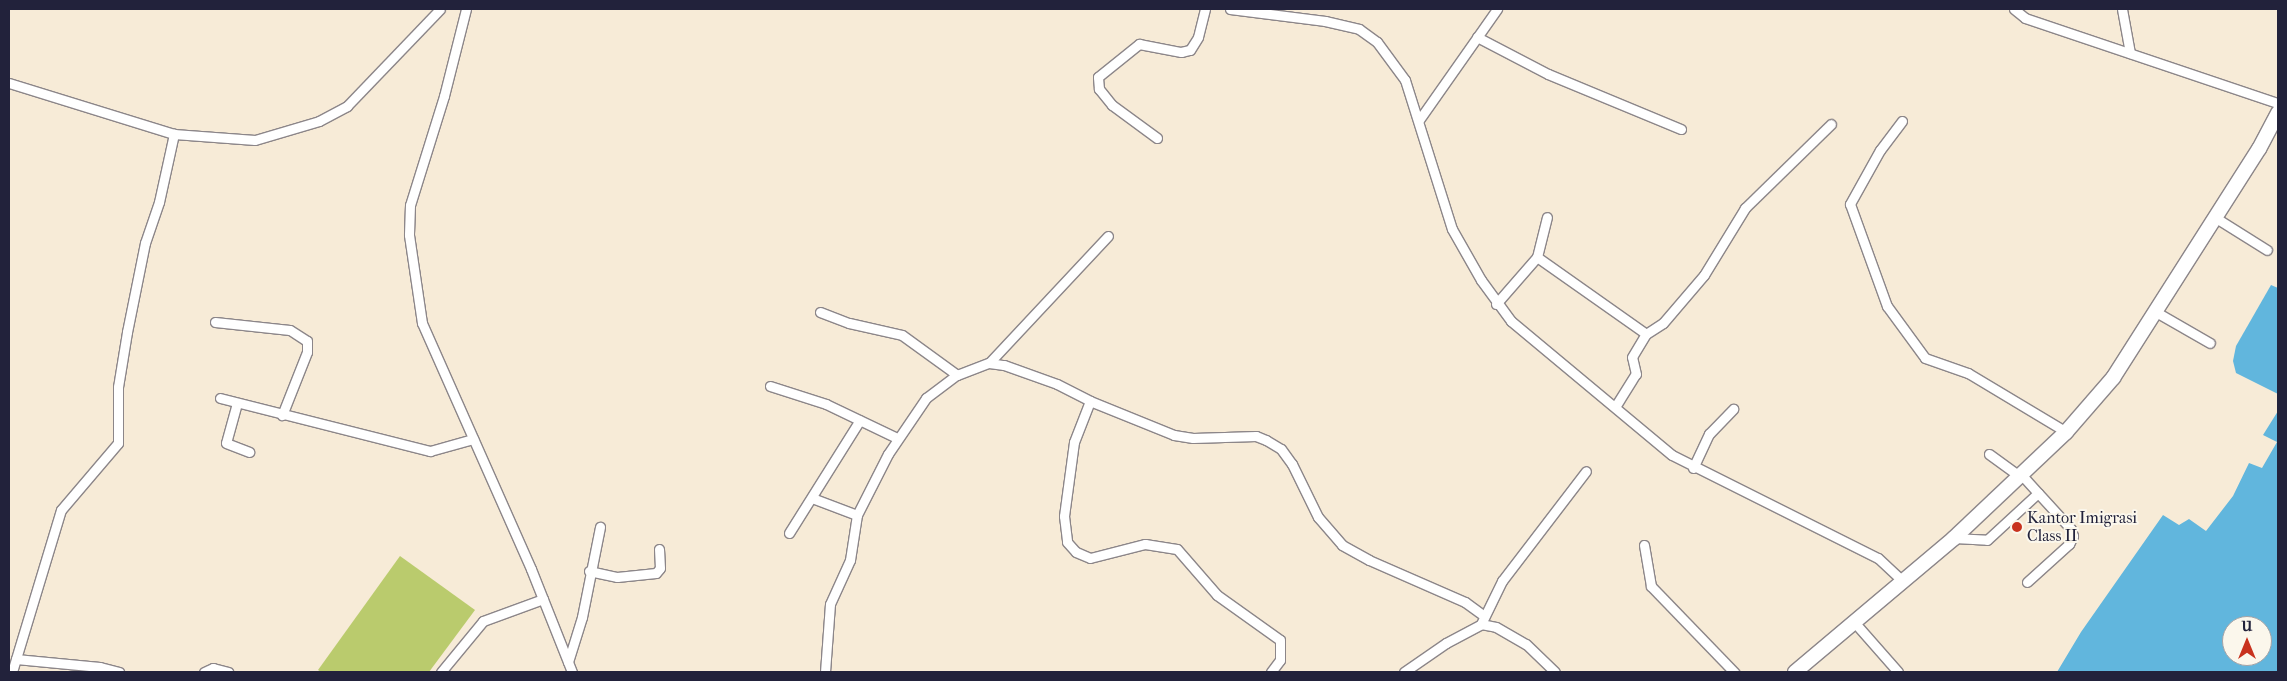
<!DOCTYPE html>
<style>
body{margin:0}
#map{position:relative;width:2287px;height:681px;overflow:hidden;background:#f7ebd7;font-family:"IM FELL French Canon",serif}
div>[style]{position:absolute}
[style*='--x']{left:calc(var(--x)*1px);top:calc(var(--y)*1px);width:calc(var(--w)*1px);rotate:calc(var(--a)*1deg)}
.green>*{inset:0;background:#bacb6d}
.water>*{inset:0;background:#61b6dd}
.roads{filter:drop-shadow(1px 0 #8c8689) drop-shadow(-1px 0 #8c8689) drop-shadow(0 1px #8c8689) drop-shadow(0 -1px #8c8689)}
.minor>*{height:9px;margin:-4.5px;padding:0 4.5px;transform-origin:4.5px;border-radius:4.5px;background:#fff}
.trunk>*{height:14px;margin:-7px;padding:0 7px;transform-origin:7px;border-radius:7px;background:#fff}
.dots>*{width:14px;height:14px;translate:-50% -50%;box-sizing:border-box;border:2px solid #fbf7ec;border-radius:50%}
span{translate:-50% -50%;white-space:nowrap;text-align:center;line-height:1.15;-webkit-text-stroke:4px #fbf7ec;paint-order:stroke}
.poi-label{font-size:16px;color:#22223b}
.left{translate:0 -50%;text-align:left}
.frame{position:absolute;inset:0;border:10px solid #22223b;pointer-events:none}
.north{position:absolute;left:2222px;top:616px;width:50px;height:50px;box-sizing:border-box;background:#fbf7ec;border:1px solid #a4a2a5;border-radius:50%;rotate:0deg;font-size:14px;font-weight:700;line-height:20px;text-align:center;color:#22223b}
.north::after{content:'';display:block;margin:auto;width:18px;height:22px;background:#c8321e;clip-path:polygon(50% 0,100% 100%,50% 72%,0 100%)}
</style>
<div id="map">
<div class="green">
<div style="clip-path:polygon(400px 556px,475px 610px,429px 672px,321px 672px,318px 670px)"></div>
</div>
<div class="water">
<div style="clip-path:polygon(2271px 285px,2278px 288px,2278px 394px,2236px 373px,2233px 361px,2236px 346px)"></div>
<div style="clip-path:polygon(evenodd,2278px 411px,2278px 672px,2057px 672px,2081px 632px,2163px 515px,2179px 525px,2189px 519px,2206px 531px,2233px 496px,2249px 463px,2262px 468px,2277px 442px,2263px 435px,2278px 411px,2232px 626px,2262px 626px,2262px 656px,2232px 656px,2232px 626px)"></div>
</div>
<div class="roads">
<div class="minor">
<div style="--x:466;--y:9;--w:90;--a:104.2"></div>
<div style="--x:444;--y:96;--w:114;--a:107.3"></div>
<div style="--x:410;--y:205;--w:30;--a:92"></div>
<div style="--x:409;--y:235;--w:89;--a:81.6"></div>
<div style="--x:422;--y:323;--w:269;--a:66.1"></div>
<div style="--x:531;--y:569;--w:111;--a:68.3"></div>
<div style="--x:1230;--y:9;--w:96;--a:7.2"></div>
<div style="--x:1325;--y:21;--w:35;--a:13"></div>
<div style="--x:1359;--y:29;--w:22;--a:36"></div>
<div style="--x:1377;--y:42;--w:47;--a:53.6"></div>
<div style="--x:1405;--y:80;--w:156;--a:72.5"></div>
<div style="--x:1452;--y:229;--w:59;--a:60.4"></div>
<div style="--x:1481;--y:280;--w:51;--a:53.8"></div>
<div style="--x:1511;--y:321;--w:209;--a:39.8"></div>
<div style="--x:1672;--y:455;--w:230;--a:26.6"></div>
<div style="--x:1878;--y:558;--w:34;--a:43"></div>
<div style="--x:2014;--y:9;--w:14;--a:39"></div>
<div style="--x:2025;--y:18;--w:267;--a:18.6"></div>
<div style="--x:2122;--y:9;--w:45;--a:79.7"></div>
<div style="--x:1477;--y:37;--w:80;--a:27.5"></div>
<div style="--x:1548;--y:74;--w:144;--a:22.5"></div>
<div style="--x:9;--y:83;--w:173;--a:17.2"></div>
<div style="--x:174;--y:134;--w:81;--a:4.2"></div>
<div style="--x:255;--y:140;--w:67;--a:-16.5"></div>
<div style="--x:319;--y:121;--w:32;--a:-28"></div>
<div style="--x:347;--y:106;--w:134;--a:-46.2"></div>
<div style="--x:1419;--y:120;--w:136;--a:-54.9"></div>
<div style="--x:1902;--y:121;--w:36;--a:127"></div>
<div style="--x:1880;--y:150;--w:62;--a:119.1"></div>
<div style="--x:1850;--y:204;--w:109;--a:70.1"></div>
<div style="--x:1887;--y:306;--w:64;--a:53.8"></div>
<div style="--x:1925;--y:358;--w:46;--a:19.2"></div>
<div style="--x:1968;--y:373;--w:114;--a:31"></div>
<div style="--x:1157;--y:138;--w:56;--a:-143.7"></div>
<div style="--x:1112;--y:105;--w:21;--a:-129"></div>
<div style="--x:1099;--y:89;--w:12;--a:-95"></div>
<div style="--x:1098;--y:77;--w:53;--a:-38.8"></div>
<div style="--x:1139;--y:44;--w:43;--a:10.8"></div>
<div style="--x:1181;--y:52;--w:9;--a:-13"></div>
<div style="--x:1190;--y:50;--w:15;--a:-58"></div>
<div style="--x:1198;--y:37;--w:29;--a:-76"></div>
<div style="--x:2216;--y:218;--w:60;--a:32.1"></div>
<div style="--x:1537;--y:257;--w:133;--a:35.2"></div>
<div style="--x:1496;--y:304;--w:62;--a:-48.9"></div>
<div style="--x:1537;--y:257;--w:41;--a:-76"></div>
<div style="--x:820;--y:312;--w:31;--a:21"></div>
<div style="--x:849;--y:323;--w:54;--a:12.8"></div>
<div style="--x:902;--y:335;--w:68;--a:36"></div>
<div style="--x:2156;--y:312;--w:62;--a:29.9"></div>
<div style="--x:215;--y:322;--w:75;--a:6.1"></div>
<div style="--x:290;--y:330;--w:20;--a:33"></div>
<div style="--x:307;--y:341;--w:11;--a:90"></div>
<div style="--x:307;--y:352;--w:68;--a:111.6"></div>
<div style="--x:989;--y:363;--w:174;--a:-46.9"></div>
<div style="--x:770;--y:386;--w:59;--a:17.8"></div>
<div style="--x:826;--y:404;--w:79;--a:25.6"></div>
<div style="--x:220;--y:398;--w:217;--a:14.2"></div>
<div style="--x:430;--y:451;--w:45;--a:-15.6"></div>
<div style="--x:1090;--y:401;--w:44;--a:111.3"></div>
<div style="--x:1074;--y:442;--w:75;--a:97.7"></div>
<div style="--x:1064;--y:516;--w:26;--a:83"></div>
<div style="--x:1067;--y:542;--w:13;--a:48"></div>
<div style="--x:1076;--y:552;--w:15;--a:23"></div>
<div style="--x:1090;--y:558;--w:57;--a:-14.3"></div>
<div style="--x:1145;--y:544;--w:32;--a:9"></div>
<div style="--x:1177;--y:549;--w:61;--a:49"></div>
<div style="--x:1217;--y:595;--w:77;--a:35.5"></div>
<div style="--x:1280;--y:640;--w:20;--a:90"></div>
<div style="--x:1280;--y:660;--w:15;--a:127"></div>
<div style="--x:237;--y:403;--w:41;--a:105.4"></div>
<div style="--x:226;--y:443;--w:25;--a:21"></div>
<div style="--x:1615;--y:407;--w:39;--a:-58"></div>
<div style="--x:1636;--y:374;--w:17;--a:-103"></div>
<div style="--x:1632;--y:357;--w:27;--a:-59"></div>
<div style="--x:1646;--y:334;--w:20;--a:-33"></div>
<div style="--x:1663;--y:323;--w:63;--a:-49.5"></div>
<div style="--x:1704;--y:275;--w:79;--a:-58.5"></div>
<div style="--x:1745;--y:208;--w:120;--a:-44.3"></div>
<div style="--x:1989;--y:454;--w:37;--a:36"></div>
<div style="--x:1693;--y:468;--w:38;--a:-65"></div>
<div style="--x:1709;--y:434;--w:35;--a:-46"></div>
<div style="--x:812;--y:498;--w:48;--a:20.7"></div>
<div style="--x:789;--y:533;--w:133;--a:-57.9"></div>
<div style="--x:1954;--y:538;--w:33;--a:3"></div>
<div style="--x:1987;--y:540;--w:69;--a:-42.7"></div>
<div style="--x:2038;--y:493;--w:25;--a:-132"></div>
<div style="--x:1644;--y:545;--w:42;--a:80.3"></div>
<div style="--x:1651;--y:586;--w:120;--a:46"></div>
<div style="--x:589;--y:571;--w:29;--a:12"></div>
<div style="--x:617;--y:577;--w:39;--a:-6"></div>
<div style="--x:656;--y:573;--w:6;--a:-51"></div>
<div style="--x:660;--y:568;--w:19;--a:-93"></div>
<div style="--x:2027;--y:582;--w:57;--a:-42.1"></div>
<div style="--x:2069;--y:544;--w:9;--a:-63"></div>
<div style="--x:2073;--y:536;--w:7;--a:-106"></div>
<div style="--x:2071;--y:529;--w:49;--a:-132.5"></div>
<div style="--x:1855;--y:623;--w:65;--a:48.7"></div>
<div style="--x:1481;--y:624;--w:48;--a:-64"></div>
<div style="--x:1502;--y:581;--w:138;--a:-52.6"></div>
<div style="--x:16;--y:659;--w:84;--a:5.4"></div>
<div style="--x:100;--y:667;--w:20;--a:15"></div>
<div style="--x:568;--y:662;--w:47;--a:-72.7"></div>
<div style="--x:582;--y:617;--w:92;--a:-78.7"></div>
<div style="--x:12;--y:672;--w:169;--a:-73.2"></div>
<div style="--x:61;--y:510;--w:88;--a:-49.6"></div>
<div style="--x:118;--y:443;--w:56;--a:-90"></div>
<div style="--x:118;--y:387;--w:56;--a:-80.7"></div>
<div style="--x:127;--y:332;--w:91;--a:-78.6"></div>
<div style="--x:145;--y:243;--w:43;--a:-71.1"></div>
<div style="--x:159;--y:202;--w:70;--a:-77.6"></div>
<div style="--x:204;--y:672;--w:10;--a:-24"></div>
<div style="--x:213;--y:668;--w:16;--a:15"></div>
<div style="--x:441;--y:672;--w:66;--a:-50.5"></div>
<div style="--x:483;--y:621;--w:64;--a:-20.1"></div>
<div style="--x:825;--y:672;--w:68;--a:-85.8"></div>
<div style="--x:830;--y:604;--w:48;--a:-65.6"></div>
<div style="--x:850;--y:560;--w:46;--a:-81.2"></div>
<div style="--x:857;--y:515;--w:68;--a:-63.1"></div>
<div style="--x:888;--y:454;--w:68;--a:-55.8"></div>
<div style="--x:926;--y:398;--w:39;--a:-37"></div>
<div style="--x:957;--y:375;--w:34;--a:-21"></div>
<div style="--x:989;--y:363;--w:15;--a:8"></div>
<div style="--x:1004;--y:365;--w:56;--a:19.7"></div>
<div style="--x:1057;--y:384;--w:37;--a:27"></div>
<div style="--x:1090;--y:401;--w:91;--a:22"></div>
<div style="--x:1174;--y:435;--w:19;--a:9"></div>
<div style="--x:1193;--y:438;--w:63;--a:-1.8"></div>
<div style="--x:1256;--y:436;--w:11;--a:22"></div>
<div style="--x:1266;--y:440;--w:17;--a:31"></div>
<div style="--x:1281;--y:449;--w:19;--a:54"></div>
<div style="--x:1292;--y:464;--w:59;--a:63.9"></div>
<div style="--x:1318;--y:517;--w:37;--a:49"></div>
<div style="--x:1342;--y:545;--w:31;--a:29"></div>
<div style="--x:1369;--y:560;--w:105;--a:23.6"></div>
<div style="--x:1465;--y:602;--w:24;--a:36"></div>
<div style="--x:1404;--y:672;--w:51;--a:-34.6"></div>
<div style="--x:1446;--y:643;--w:40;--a:-28"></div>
<div style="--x:1481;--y:624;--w:15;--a:11"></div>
<div style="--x:1496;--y:627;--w:34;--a:30"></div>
<div style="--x:1526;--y:644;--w:40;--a:44"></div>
</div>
<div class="trunk">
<div style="--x:1795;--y:672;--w:208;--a:-40.1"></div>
<div style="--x:1954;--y:538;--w:154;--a:-43.4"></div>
<div style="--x:2066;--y:432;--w:72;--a:-49"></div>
<div style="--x:2113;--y:378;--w:272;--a:-57.5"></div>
<div style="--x:2259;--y:149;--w:41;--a:-62.2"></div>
</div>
</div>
<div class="dots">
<div style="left:2017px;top:527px;background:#c8321e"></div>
</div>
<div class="poi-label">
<span class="left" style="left:2027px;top:527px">Kantor Imigrasi<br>Class II</span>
</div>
<div class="frame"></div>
<div class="north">U</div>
</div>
